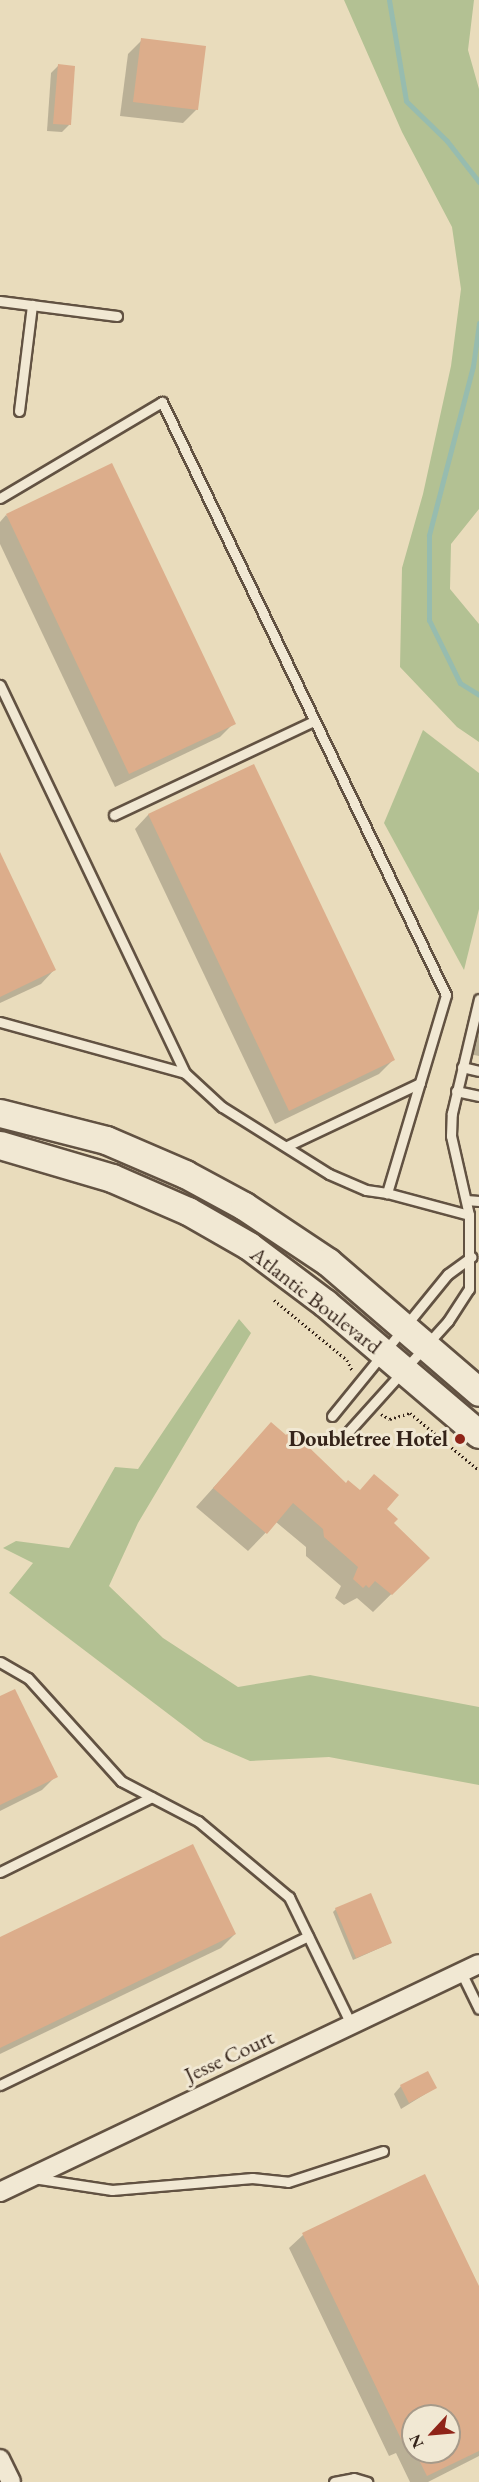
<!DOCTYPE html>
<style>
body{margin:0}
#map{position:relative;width:479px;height:2482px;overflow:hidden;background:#e9dcbc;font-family:"EB Garamond",serif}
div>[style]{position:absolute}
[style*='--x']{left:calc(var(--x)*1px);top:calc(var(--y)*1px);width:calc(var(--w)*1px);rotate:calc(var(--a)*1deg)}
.green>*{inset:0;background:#b3c193}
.shadow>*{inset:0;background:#0003}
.stream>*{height:5px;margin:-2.5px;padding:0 2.5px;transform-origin:2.5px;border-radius:2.5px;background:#97bcaf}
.building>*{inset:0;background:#dcad8b}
.path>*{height:3px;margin-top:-1.5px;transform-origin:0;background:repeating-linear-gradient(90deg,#35241a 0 1.5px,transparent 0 4.5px)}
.roads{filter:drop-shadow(2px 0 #625242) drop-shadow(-2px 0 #625242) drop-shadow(0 2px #625242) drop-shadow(0 -2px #625242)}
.service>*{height:9px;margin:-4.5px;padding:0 4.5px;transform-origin:4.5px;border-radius:4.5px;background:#f1e8d3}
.minor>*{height:18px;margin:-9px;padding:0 9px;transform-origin:9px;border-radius:9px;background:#f1e8d3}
.secondary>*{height:27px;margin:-13.5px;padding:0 13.5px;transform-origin:13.5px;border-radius:13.5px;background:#f1e8d3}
.dots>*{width:16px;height:16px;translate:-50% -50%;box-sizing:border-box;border:3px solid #f1e8d3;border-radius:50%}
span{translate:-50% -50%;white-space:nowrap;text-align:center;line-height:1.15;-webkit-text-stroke:6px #f1e8d3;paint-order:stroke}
.street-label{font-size:22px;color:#35241a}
.poi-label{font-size:22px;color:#35241a;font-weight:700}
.right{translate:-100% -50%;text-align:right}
.north{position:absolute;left:401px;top:2404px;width:60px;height:60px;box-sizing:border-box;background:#f1e8d3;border:2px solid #a69a89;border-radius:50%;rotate:244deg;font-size:16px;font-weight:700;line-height:24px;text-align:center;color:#35241a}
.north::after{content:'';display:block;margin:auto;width:21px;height:27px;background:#8f2418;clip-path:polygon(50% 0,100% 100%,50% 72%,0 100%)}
</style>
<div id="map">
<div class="green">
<div style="clip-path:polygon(344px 0,474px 0,468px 50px,479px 89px,479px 509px,451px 544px,450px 589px,479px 624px,479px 742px,457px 727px,400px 667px,402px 568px,423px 494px,451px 366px,461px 289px,452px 227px,402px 132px)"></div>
<div style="clip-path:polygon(423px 730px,479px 773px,479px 909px,464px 970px,384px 823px)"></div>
<div style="clip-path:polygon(239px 1319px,251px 1333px,138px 1523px,109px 1586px,163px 1638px,238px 1687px,310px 1675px,479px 1707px,479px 1785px,329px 1757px,250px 1761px,204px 1741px,9px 1593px,33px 1563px,3px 1548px,16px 1541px,69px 1548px,115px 1467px,138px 1469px)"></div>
</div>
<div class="shadow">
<div style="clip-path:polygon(142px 40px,197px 109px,183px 123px,120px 116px,128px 54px)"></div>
<div style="clip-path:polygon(58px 66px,69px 125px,62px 132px,47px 131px,51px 73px)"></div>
<div style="clip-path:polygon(6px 515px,234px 723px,220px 737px,115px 787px,0 544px,0 522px)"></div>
<div style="clip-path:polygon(253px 765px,393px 1060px,379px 1074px,275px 1124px,135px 829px,148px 815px)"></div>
<div style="clip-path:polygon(0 855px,54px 970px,41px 984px,0 1003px)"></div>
<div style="clip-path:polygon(479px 1014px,479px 1056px,469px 1054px)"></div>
<div style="clip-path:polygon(271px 1424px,346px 1485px,384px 1509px,392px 1523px,428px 1558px,373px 1612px,357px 1598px,344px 1605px,335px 1598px,341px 1586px,306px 1556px,306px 1547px,276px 1522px,248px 1551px,196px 1507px)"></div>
<div style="clip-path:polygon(0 1698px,56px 1776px,42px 1790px,0 1811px)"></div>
<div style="clip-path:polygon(336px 1909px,391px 1943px,353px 1960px,333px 1912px)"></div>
<div style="clip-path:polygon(235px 1934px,221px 1948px,0 2054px,0 1939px)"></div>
<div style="clip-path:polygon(401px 2086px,435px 2088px,401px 2109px,394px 2094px)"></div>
<div style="clip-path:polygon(evenodd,424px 2176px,479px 2290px,479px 2456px,428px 2482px,410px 2482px,396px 2453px,389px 2456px,289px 2248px,303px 2235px,424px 2176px,413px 2416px,449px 2416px,449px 2452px,413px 2452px,413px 2416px)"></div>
</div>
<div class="stream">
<div style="--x:389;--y:0;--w:102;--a:80.4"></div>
<div style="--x:406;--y:101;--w:57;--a:44.3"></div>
<div style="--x:447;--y:141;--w:52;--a:52"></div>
<div style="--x:479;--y:323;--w:43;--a:97.9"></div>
<div style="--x:473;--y:366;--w:175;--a:104.6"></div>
<div style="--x:429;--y:535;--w:85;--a:90"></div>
<div style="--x:429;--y:620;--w:70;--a:63.8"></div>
<div style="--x:460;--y:683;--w:22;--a:32"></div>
</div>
<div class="building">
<div style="clip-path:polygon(141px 38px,206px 46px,198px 110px,133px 102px)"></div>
<div style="clip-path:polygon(58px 64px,75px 66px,71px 125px,53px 124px)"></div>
<div style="clip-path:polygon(112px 463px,236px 724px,129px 774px,6px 514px)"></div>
<div style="clip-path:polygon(254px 764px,395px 1060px,289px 1111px,148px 814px)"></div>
<div style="clip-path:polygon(0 852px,56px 970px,0 997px)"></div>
<div style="clip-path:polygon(271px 1422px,286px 1435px,291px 1430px,346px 1483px,348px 1480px,360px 1490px,374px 1474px,399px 1495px,387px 1509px,398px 1519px,394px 1523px,430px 1558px,392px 1595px,375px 1581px,369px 1588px,366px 1585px,363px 1588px,353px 1579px,358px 1567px,324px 1537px,323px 1529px,293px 1503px,267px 1534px,213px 1488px)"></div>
<div style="clip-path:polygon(15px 1689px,58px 1777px,0 1805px,0 1696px)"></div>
<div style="clip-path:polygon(193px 1844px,236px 1934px,0 2048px,0 1937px)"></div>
<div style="clip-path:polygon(371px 1893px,392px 1943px,356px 1958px,335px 1908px)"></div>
<div style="clip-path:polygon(428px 2071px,437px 2088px,409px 2103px,400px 2085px)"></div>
<div style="clip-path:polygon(425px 2174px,479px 2286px,479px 2451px,427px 2476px,415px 2452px,449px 2452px,449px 2416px,413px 2416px,413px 2439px,403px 2443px,302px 2233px)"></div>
</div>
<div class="path">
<div style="--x:274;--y:1300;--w:94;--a:39.4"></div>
<div style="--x:347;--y:1360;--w:11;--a:63"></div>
<div style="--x:381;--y:1414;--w:10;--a:29"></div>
<div style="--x:390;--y:1419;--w:21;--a:-17"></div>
<div style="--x:410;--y:1413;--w:89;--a:39.6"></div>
</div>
<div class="roads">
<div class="service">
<div style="--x:0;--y:301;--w:118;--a:7.3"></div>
<div style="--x:19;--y:411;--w:107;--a:-83"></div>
<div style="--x:0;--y:498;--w:188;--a:-30.7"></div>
<div style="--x:162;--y:402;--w:657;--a:64.41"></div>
<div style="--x:446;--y:995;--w:207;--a:106.6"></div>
<div style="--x:387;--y:1193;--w:21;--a:-172"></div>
<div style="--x:366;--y:1190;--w:40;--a:-156.6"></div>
<div style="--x:329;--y:1174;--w:126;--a:-147.9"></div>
<div style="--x:222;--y:1107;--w:50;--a:-137.4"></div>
<div style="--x:185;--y:1073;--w:430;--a:-115.5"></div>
<div style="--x:114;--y:815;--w:221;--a:-25.2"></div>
<div style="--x:0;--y:1022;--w:192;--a:15.4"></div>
<div style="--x:462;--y:1067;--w:17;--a:13"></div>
<div style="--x:456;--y:1091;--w:24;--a:12"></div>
<div style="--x:287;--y:1146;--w:147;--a:-25.3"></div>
<div style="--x:387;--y:1193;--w:85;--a:15"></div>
<div style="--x:466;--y:1200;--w:13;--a:4"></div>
<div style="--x:332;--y:1416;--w:183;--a:-50.8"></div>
<div style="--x:448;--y:1274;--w:29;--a:-36"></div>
<div style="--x:349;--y:1431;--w:148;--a:-48"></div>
<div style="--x:448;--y:1321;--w:38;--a:-57"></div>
<div style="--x:469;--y:1289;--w:74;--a:-90"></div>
<div style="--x:469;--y:1215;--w:81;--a:-102.8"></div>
<div style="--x:451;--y:1136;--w:23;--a:-88"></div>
<div style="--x:452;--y:1113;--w:117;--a:-76.7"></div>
<div style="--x:0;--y:1662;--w:32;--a:30"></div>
<div style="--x:28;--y:1678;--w:139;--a:47.9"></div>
<div style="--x:121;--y:1781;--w:87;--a:27.5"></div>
<div style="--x:198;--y:1821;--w:119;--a:39.9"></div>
<div style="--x:289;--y:1897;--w:141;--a:64"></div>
<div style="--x:0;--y:1872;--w:169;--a:-26.3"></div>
<div style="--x:460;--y:1970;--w:43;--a:64"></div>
<div style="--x:0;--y:2085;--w:342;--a:-25.8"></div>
<div style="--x:33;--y:2178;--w:80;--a:8.6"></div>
<div style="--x:112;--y:2190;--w:141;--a:-4.9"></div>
<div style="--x:252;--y:2178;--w:36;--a:6"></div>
<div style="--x:288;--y:2182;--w:100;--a:-18.1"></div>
<div style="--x:334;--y:2482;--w:20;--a:-11"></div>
<div style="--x:354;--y:2478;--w:14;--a:17"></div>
</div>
<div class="minor">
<div style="--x:0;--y:2192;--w:530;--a:-25.45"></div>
<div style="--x:0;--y:2459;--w:25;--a:64"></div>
</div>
<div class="secondary">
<div style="--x:0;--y:1113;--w:109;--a:14.3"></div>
<div style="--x:106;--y:1140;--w:86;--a:23.3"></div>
<div style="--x:185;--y:1174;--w:67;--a:28.5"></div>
<div style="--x:244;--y:1206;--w:101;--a:33.7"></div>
<div style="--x:328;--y:1262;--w:199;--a:40.7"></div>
<div style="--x:0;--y:1145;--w:117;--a:16.4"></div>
<div style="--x:112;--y:1178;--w:83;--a:23.5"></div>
<div style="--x:188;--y:1211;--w:70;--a:29.8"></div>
<div style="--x:249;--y:1246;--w:95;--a:36.9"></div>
<div style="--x:325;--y:1303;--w:202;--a:40.4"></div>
</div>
</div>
<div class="dots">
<div style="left:460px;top:1439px;background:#8f2418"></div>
</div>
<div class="street-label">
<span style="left:316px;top:1300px;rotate:38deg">Atlantic Boulevard</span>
<span style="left:229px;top:2056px;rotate:-25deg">Jesse Court</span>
</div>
<div class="poi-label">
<span class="right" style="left:448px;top:1439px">Doubletree Hotel</span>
</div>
<div class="north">N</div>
</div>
